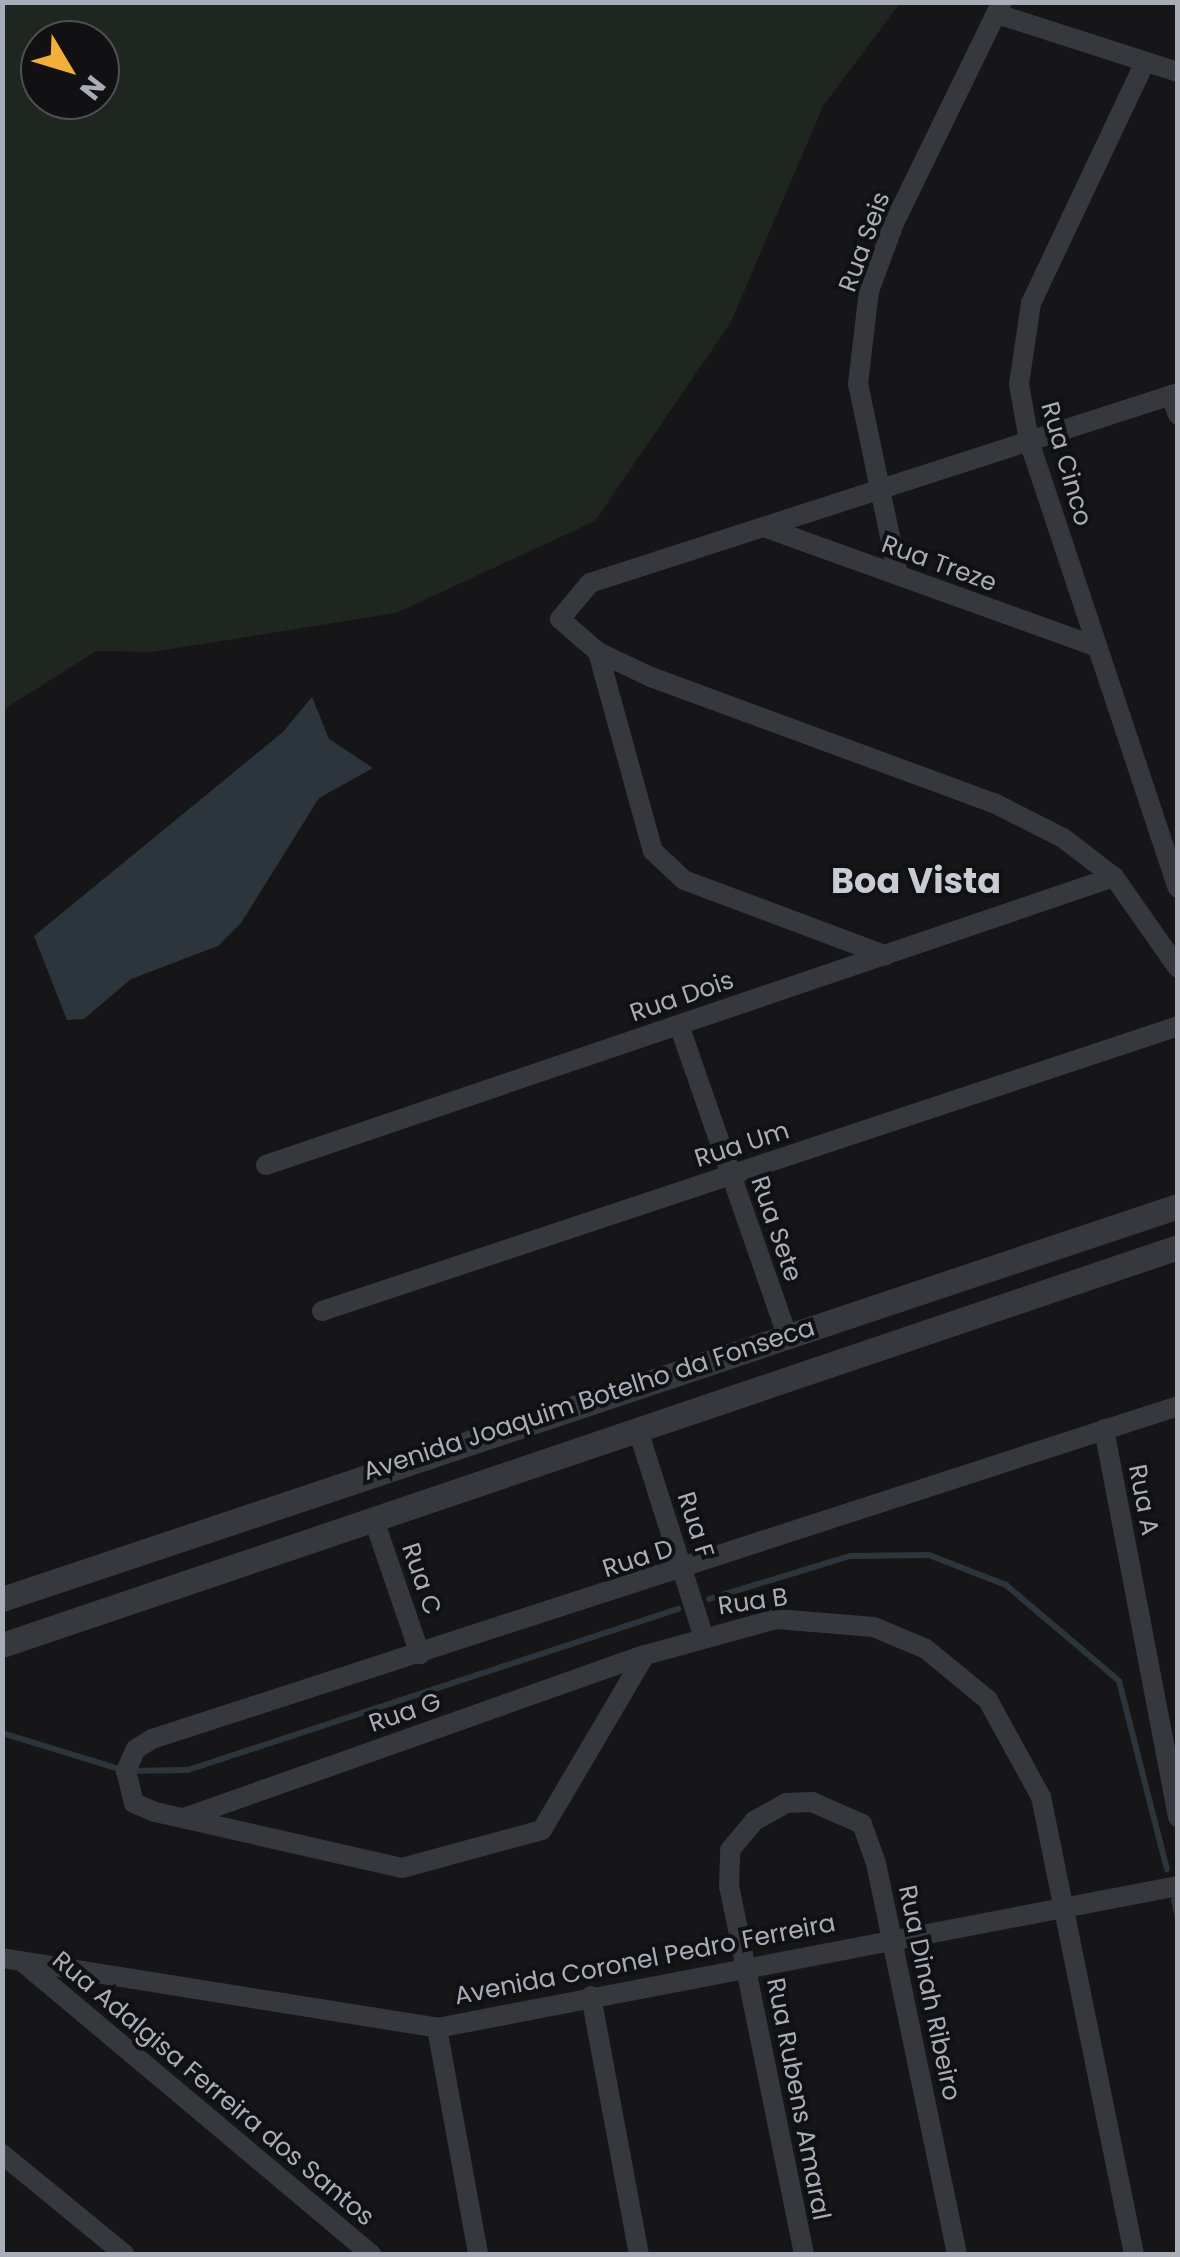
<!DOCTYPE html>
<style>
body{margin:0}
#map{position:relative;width:1180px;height:2257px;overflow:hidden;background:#161618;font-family:Poppins,sans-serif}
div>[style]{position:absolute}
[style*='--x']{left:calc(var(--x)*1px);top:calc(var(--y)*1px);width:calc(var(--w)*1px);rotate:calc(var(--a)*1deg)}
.green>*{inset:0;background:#1e261f}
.water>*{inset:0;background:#2c353c}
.stream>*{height:6px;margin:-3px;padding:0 3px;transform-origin:3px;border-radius:3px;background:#2c353c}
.minor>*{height:20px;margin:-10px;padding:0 10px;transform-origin:10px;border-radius:10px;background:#37383d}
.tertiary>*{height:25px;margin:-12.5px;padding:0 12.5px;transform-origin:12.5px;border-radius:12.5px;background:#37383d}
span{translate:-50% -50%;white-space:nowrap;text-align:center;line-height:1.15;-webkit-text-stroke:8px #111113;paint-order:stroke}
.street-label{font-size:25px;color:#a8adb8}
.district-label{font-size:35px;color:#c9ccd4;font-weight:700}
.frame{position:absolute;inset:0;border:5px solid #a8adb8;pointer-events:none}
.north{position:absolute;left:20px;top:20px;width:100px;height:100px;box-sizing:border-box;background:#111113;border:2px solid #4d4f55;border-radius:50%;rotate:128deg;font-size:28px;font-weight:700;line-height:40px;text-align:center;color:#a8adb8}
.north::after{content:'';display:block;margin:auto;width:35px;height:45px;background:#f2b134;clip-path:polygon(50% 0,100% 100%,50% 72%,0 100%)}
</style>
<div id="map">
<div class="green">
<div style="clip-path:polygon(evenodd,2px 3px,3px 2px,900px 3px,823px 106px,731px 322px,595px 521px,396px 613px,152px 652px,96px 651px,3px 710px,2px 3px,40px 40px,100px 40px,100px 100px,40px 100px,40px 40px)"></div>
</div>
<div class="water">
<div style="clip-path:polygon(312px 697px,329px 739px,373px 768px,319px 798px,241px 923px,218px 946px,131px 979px,84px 1019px,67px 1020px,34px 936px,283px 732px)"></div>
</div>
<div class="stream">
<div style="--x:709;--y:1599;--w:147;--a:-17"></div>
<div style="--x:850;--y:1556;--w:79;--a:-0.7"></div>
<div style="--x:929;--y:1555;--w:83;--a:21.3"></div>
<div style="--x:1006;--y:1585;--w:148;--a:40.3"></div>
<div style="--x:1119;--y:1681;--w:194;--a:75.7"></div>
<div style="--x:2;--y:1733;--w:130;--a:17"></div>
<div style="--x:126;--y:1771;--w:62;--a:-0.9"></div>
<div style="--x:188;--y:1770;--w:516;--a:-18.19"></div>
<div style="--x:1174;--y:1900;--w:17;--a:77"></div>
</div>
<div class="minor">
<div style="--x:997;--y:14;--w:190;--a:17.8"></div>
<div style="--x:1145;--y:62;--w:267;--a:115.3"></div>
<div style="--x:1031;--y:303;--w:82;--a:98.4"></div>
<div style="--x:1019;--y:384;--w:58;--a:80"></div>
<div style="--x:1029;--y:441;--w:471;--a:71.6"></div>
<div style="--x:1178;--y:393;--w:618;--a:162.09"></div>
<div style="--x:590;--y:583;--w:47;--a:129.8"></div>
<div style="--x:560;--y:619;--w:50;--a:41"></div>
<div style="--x:598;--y:652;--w:59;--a:25.3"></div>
<div style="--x:651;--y:677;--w:365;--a:20.2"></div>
<div style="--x:994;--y:803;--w:77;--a:26.9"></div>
<div style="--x:1063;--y:838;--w:64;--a:37.4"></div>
<div style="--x:1114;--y:877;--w:111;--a:54.9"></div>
<div style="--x:1171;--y:395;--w:21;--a:71"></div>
<div style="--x:764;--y:527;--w:354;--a:19.8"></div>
<div style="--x:898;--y:575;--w:195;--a:-101.8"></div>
<div style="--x:858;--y:384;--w:94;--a:-83.3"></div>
<div style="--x:869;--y:291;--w:72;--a:-69.8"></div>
<div style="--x:894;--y:223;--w:246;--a:-64"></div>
<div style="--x:598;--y:652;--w:206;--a:74.6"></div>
<div style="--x:653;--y:851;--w:42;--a:43.1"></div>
<div style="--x:684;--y:880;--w:215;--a:20.5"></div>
<div style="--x:679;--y:1025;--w:329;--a:70.8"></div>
<div style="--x:266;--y:1165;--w:896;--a:-18.76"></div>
<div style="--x:322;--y:1311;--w:902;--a:-18.41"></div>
<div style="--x:1104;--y:1429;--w:395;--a:79.2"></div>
<div style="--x:638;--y:1430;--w:215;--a:72.4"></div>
<div style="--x:374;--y:1520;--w:142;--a:71.1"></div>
<div style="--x:184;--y:1818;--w:489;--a:-19.5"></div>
<div style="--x:2;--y:1958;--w:441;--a:9.1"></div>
<div style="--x:437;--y:2028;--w:754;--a:-10.85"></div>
<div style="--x:24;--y:1963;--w:453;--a:40"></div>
<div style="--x:591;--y:1996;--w:262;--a:79.5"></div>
<div style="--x:437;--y:2028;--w:230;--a:79.7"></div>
<div style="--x:2;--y:2154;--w:158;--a:39.3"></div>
<div style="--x:804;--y:2254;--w:375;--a:-101.5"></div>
<div style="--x:729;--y:1887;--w:37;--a:-88"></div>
<div style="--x:730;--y:1850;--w:38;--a:-50"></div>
<div style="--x:754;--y:1821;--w:37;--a:-29"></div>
<div style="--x:786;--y:1803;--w:26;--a:-2"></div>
<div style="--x:812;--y:1802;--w:55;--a:23.7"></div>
<div style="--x:862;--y:1824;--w:41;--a:70.3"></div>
<div style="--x:876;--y:1863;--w:399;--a:78.3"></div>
<div style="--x:1134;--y:2254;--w:466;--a:-101.5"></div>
<div style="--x:1041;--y:1797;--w:111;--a:-118.7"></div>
<div style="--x:988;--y:1700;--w:80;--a:-140.6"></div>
<div style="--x:926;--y:1649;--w:56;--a:-157.1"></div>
<div style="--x:874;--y:1627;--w:98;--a:-175.3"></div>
<div style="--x:776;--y:1619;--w:136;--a:164.6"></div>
<div style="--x:645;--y:1655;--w:203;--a:120.5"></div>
<div style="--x:542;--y:1830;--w:145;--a:164.8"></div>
<div style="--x:402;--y:1868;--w:253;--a:-167.2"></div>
<div style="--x:155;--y:1812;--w:23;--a:-157"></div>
<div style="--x:134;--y:1803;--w:33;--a:-104"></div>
<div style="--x:126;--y:1771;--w:24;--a:-66"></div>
<div style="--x:136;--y:1749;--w:19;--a:-32"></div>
<div style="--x:152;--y:1739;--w:1079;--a:-17.98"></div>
</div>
<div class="tertiary">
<div style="--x:2;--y:1599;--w:1240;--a:-18.48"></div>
<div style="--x:2;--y:1645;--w:1242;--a:-18.7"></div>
</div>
<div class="street-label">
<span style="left:865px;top:242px;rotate:-70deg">Rua Seis</span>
<span style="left:1066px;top:464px;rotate:74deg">Rua Cinco</span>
<span style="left:939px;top:564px;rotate:20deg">Rua Treze</span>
<span style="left:682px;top:997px;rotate:-19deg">Rua Dois</span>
<span style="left:742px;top:1145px;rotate:-18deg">Rua Um</span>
<span style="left:776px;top:1229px;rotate:71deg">Rua Sete</span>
<span style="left:589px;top:1400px;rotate:-18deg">Avenida Joaquim Botelho da Fonseca</span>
<span style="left:1143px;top:1500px;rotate:79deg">Rua A</span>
<span style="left:695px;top:1525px;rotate:72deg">Rua F</span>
<span style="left:638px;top:1559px;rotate:-18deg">Rua D</span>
<span style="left:421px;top:1579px;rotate:71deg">Rua C</span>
<span style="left:753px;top:1602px;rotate:-8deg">Rua B</span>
<span style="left:405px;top:1713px;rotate:-19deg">Rua G</span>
<span style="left:645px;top:1960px;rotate:-11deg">Avenida Coronel Pedro Ferreira</span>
<span style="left:929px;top:1993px;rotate:78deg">Rua Dinah Ribeiro</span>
<span style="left:213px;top:2089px;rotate:40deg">Rua Adalgisa Ferreira dos Santos</span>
<span style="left:798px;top:2099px;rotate:79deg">Rua Rubens Amaral</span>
</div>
<div class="district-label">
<span style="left:916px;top:881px">Boa Vista</span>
</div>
<div class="frame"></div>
<div class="north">N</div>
</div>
